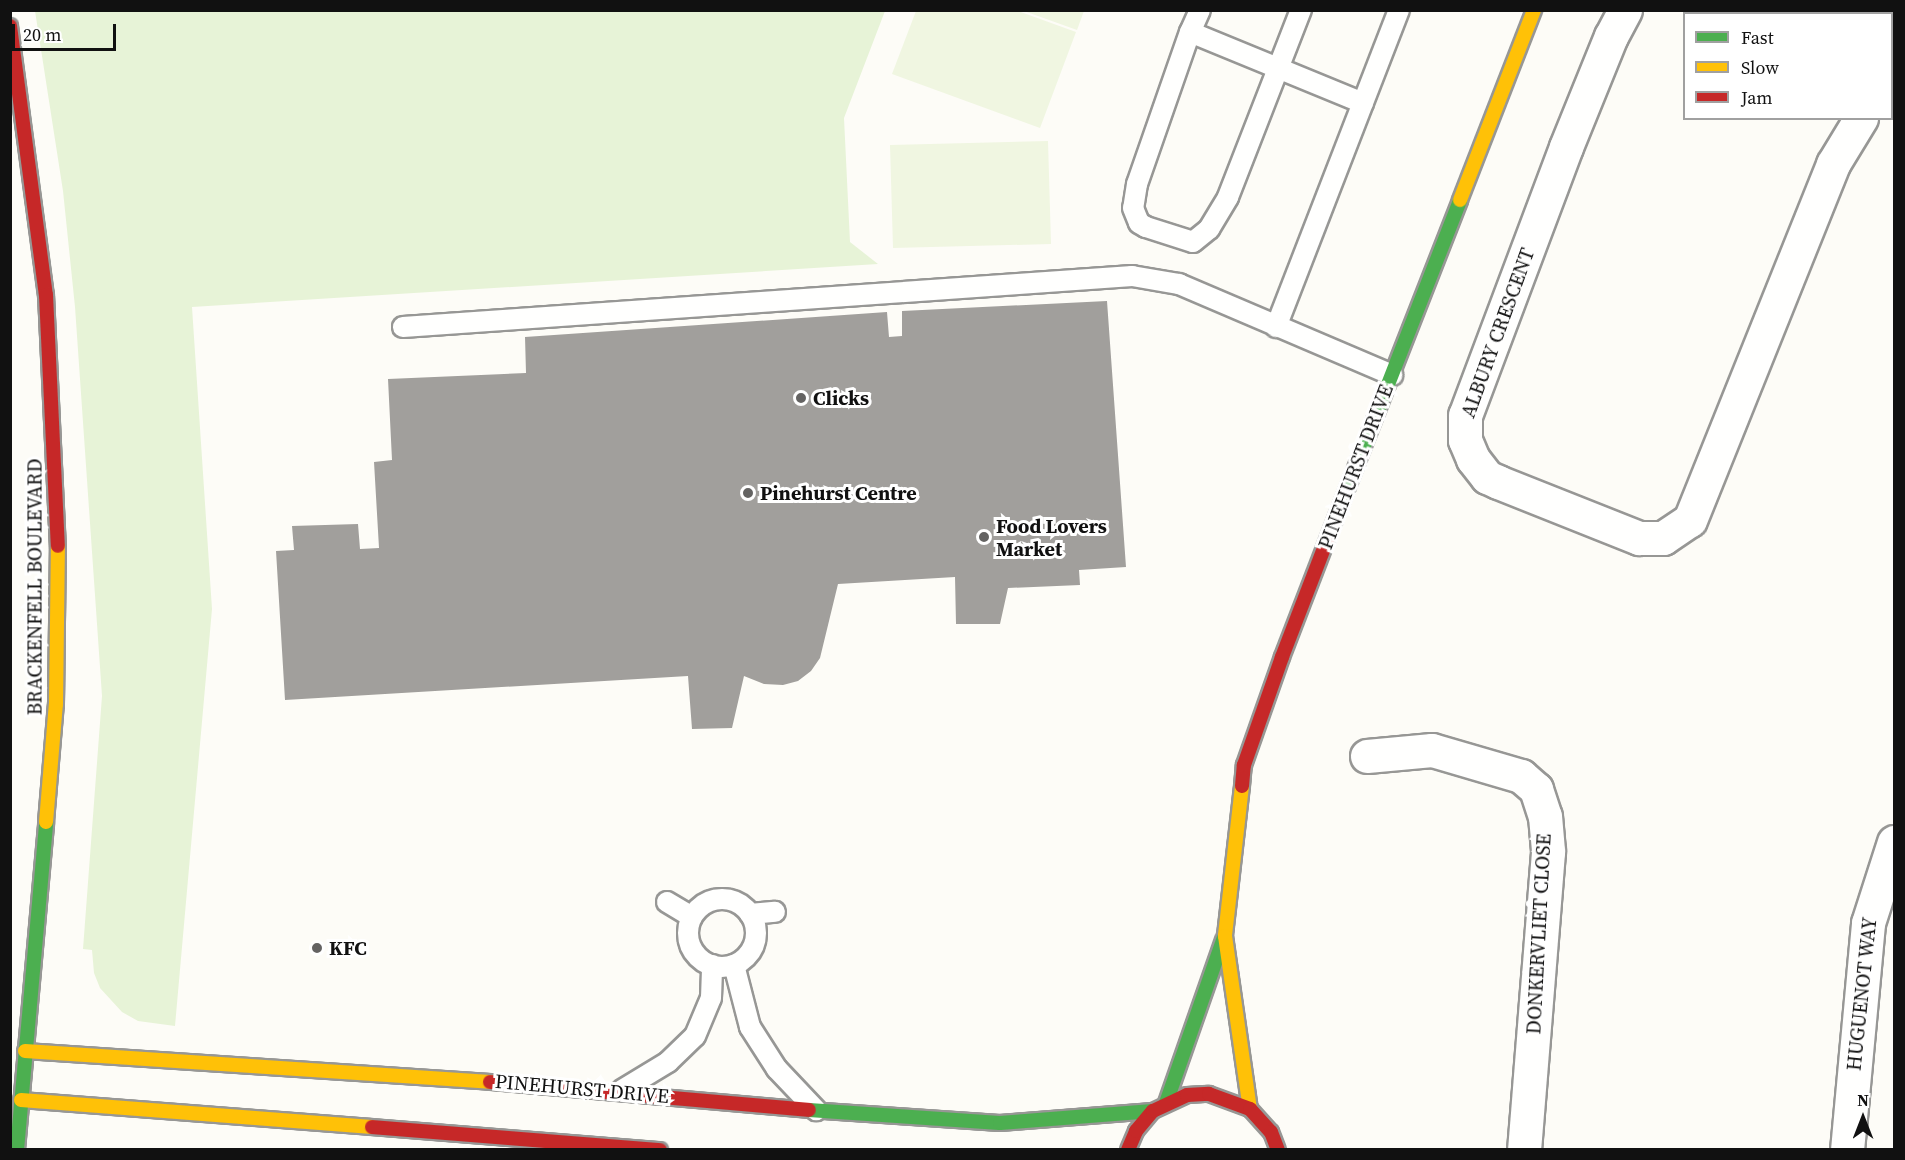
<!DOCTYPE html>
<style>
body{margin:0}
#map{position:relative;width:1905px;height:1160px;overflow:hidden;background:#fdfcf7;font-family:"Source Serif 4",serif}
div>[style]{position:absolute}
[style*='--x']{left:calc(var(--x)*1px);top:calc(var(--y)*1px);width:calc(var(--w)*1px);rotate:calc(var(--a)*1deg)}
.green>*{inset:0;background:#e7f3d7}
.pitch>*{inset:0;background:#f0f6e1}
.building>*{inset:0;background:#a19f9c}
.roads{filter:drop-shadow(2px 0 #979795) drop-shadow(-2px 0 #979795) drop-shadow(0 2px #979795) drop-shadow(0 -2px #979795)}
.lane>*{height:20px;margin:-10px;padding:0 10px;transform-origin:10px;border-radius:10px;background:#fffffe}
.lane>.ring{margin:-10px;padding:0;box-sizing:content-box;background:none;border:20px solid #fffffe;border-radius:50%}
.street>*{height:33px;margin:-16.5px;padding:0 16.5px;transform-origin:16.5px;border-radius:16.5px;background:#fffffe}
.fast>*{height:14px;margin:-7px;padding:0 7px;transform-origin:7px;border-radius:7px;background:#4caf50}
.slow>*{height:14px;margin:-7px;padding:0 7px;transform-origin:7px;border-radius:7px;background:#ffc107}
.jam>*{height:14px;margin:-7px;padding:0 7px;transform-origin:7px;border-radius:7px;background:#c62828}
.dots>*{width:16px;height:16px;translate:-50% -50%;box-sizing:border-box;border:3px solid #fff;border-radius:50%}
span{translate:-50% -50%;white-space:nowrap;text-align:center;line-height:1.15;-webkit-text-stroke:6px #fff;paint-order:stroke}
.street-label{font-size:20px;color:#111}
.poi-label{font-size:20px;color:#111;font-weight:700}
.left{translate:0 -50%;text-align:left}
.frame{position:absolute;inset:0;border:12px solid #111;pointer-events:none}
.legend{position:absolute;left:1683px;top:12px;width:210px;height:108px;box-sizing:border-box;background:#fff;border:2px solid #a0a0a0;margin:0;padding:8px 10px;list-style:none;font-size:18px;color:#111}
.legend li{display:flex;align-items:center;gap:12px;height:30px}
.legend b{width:30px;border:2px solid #a0a0a0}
.north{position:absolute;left:1833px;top:1088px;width:60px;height:60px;-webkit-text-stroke:4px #fff;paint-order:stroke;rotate:0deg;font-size:16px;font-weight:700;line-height:24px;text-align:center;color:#111}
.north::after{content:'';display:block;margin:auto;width:21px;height:27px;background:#111;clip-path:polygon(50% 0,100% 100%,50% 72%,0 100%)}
.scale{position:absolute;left:12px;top:24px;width:104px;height:27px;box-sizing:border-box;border:3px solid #111;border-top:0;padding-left:8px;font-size:18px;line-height:21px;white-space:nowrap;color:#111;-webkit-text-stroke:4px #fff;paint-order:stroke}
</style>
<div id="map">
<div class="green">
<div style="clip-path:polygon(35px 11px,885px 11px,844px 118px,850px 242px,878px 264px,192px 307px,212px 609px,175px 1026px,138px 1021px,122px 1012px,100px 988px,94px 973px,92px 950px,83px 949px,102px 696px,75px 307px,63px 191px)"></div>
</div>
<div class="pitch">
<div style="clip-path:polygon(916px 11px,1018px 11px,1076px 32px,1040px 128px,892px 74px)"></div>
<div style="clip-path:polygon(1024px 11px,1084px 11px,1077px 30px)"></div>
<div style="clip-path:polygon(1048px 141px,1051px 244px,893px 248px,890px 145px)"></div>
</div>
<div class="building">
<div style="clip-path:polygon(1107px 301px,1126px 567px,1079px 570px,1080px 585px,1008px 588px,1000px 624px,956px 624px,955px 577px,838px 584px,820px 658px,811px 671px,798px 681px,783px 685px,764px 684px,744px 676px,732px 728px,692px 729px,688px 676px,285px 700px,276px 551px,294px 550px,292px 526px,358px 524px,360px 549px,379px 548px,374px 462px,392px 460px,388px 379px,526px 373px,525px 337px,887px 312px,889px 337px,902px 336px,902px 311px)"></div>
</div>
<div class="roads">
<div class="lane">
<div style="--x:1200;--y:10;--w:24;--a:114"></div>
<div style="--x:1190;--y:32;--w:187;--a:22.3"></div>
<div style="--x:1190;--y:32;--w:161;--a:109.2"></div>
<div style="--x:1137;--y:184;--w:24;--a:99"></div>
<div style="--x:1133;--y:208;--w:16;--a:68"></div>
<div style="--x:1139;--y:223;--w:8;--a:30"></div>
<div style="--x:1146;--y:227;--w:49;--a:17.7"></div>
<div style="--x:1193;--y:242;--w:21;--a:-39"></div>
<div style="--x:1209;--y:229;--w:37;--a:-59"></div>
<div style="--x:1228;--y:197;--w:201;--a:-68.7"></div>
<div style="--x:403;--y:327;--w:731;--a:-4"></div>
<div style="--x:1132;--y:276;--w:48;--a:9.7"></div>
<div style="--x:1179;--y:284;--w:232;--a:23.1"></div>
<div style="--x:1276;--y:327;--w:340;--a:-68.8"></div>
<div class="ring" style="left:688px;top:899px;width:48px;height:48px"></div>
<div style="--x:667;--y:902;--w:29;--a:31"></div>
<div style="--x:750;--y:914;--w:25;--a:-5"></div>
<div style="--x:734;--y:965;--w:64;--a:75.5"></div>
<div style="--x:750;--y:1027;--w:50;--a:57.3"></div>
<div style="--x:777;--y:1069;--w:57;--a:46.4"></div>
<div style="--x:622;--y:1090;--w:54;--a:-31.3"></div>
<div style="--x:668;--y:1062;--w:37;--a:-44"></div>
<div style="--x:695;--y:1036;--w:41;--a:-67.2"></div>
<div style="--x:711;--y:998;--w:33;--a:-88"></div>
</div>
<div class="street">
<div style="--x:1625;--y:10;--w:30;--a:118"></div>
<div style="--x:1611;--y:36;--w:120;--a:112.1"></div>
<div style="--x:1566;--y:147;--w:286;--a:110.6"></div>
<div style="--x:1465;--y:415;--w:25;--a:90"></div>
<div style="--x:1465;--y:440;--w:21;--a:67"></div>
<div style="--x:1473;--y:459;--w:23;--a:52"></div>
<div style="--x:1487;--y:477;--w:12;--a:24"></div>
<div style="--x:1498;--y:482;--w:152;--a:21.7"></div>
<div style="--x:1639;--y:538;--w:24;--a:0"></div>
<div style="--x:1663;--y:538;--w:32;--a:-34"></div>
<div style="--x:1690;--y:520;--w:384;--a:-68.1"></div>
<div style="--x:1833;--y:164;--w:54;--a:-58.7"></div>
<div style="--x:1892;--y:77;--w:4;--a:-63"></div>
<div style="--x:1367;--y:756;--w:65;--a:-5.3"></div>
<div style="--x:1432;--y:750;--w:93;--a:16.3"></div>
<div style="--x:1521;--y:776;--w:20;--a:41"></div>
<div style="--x:1536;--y:789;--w:28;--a:72"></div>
<div style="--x:1545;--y:816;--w:36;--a:85"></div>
<div style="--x:1548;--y:852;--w:299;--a:94.6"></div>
<div style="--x:1847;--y:1150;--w:228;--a:-84.7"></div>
<div style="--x:1868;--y:923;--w:85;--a:-72.2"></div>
</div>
<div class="fast">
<div style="--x:1338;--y:512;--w:335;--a:-68.6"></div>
<div style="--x:1166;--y:1103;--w:173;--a:-70.7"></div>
<div style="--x:809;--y:1110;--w:191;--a:3.9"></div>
<div style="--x:1000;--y:1123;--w:153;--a:-4.5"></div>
<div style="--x:17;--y:1150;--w:329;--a:-84.9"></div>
</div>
<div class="slow">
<div style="--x:1460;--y:200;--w:204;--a:-68.7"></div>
<div style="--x:1242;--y:786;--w:151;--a:96.5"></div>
<div style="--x:1225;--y:936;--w:175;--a:81.8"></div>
<div style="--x:46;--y:822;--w:118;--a:-85.2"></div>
<div style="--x:56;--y:704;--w:158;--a:-89.3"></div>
<div style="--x:25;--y:1051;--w:466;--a:3.8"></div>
<div style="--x:21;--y:1100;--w:352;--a:4.4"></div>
</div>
<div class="jam">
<div style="--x:10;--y:26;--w:271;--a:82.4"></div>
<div style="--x:46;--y:295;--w:251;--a:87.3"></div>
<div style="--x:1242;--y:786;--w:21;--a:-85"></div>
<div style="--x:1244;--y:765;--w:114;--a:-70.6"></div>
<div style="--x:1282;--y:657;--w:155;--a:-68.9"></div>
<div style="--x:490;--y:1082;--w:320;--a:5"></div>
<div style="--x:372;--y:1127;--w:289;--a:4.6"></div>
<div style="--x:1128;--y:1150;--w:21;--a:-67"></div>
<div style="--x:1136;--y:1131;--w:26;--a:-50"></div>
<div style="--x:1153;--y:1111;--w:38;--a:-25"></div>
<div style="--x:1187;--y:1095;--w:22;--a:-3"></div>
<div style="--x:1209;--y:1094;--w:44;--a:20.1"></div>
<div style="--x:1250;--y:1109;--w:31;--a:48"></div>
<div style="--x:1271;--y:1132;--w:19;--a:69"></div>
</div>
</div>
<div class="dots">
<div style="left:801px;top:398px;background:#646362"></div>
<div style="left:748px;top:493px;background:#646362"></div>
<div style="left:984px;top:537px;background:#646362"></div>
<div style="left:317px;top:948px;background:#646362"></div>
</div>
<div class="street-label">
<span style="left:1498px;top:333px;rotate:-70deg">ALBURY CRESCENT</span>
<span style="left:1356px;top:467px;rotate:-69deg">PINEHURST DRIVE</span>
<span style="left:35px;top:587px;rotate:-90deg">BRACKENFELL BOULEVARD</span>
<span style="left:1539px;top:934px;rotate:-87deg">DONKERVLIET CLOSE</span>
<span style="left:1862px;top:994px;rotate:-84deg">HUGUENOT WAY</span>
<span style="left:582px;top:1089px;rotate:5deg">PINEHURST DRIVE</span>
</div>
<div class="poi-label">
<span class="left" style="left:813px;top:398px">Clicks</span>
<span class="left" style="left:760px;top:493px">Pinehurst Centre</span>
<span class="left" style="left:996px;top:538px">Food Lovers<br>Market</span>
<span class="left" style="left:329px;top:948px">KFC</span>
</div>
<div class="frame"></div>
<ul class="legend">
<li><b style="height:8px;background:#4caf50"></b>Fast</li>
<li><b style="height:8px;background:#ffc107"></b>Slow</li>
<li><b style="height:8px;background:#c62828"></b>Jam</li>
</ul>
<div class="north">N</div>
<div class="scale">20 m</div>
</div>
